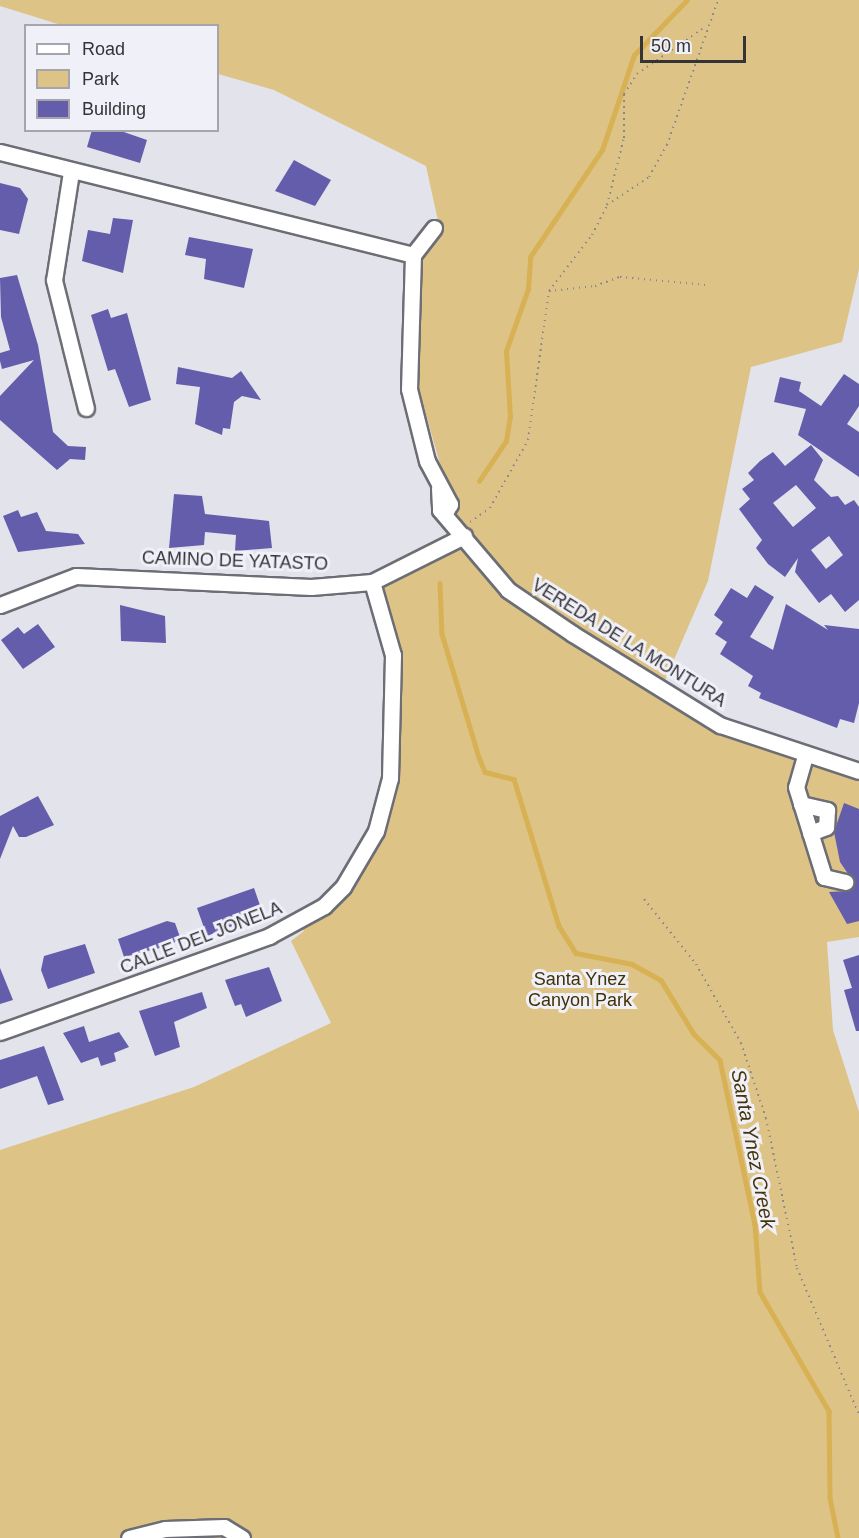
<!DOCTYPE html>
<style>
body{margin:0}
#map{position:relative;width:859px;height:1538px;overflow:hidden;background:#e3e3eb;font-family:Helvetica,sans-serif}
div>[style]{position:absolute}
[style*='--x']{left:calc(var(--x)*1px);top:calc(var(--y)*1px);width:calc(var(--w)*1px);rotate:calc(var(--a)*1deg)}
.green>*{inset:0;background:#ddc386}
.stream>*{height:4.5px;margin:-2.25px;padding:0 2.25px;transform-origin:2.25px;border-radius:2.25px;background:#d7b153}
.building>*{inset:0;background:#635dac}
.path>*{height:2px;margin-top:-1px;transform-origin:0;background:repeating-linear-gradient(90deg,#88888e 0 1.5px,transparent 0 6px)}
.roads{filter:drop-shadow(2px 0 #6d6e75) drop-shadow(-2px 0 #6d6e75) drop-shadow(0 2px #6d6e75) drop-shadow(0 -2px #6d6e75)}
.minor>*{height:15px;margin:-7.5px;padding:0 7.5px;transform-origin:7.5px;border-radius:7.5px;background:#fff}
span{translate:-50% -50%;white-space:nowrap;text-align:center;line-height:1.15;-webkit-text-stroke:6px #f0f0f9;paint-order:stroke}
.street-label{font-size:18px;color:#343437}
.park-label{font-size:18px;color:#403106}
.water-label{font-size:20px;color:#45350c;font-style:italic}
.legend{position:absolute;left:24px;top:24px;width:195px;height:108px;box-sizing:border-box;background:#f0f0f9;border:2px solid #a5a5ab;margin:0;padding:8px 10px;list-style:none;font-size:18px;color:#343437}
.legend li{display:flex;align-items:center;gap:12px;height:30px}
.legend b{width:30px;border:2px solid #a5a5ab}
.scale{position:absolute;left:640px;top:36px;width:106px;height:27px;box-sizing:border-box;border:3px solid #343437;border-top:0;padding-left:8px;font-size:18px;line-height:21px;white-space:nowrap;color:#343437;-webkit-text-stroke:4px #f0f0f9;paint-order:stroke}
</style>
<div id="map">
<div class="green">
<div style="clip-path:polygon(0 0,859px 0,859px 269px,842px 342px,751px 367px,708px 581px,660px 692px,776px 753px,859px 777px,859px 937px,827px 942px,833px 1030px,859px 1112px,859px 1538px,0 1538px,0 1150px,194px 1087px,331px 1023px,291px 941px,304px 931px,298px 922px,340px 886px,373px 830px,385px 777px,391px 675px,367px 579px,459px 531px,408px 351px,417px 255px,440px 230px,426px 166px,274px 90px,218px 74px,218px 26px,61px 25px,0 6px)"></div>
</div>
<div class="stream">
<div style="--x:479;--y:481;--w:48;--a:-56"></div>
<div style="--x:506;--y:441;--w:24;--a:-81"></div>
<div style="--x:510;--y:417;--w:66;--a:-93.5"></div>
<div style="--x:506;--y:351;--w:66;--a:-70.5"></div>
<div style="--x:528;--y:289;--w:32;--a:-86"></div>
<div style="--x:530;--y:257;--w:129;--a:-56.1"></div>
<div style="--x:602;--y:150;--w:100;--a:-71.4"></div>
<div style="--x:634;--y:55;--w:76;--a:-46.1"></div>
<div style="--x:440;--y:583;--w:51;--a:87.8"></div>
<div style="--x:442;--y:634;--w:128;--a:73.3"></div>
<div style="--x:479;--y:757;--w:16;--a:68"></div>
<div style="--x:485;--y:772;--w:30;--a:14"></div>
<div style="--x:514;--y:779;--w:154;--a:73"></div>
<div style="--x:559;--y:926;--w:32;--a:58"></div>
<div style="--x:576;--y:953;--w:57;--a:11.1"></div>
<div style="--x:632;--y:964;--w:33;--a:29"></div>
<div style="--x:661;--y:980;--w:63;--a:58.6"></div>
<div style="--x:694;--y:1034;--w:37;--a:45"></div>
<div style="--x:720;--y:1060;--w:168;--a:78"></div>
<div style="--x:755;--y:1224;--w:68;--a:85.8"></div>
<div style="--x:760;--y:1292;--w:138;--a:59.9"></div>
<div style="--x:829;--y:1411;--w:87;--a:89.3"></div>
<div style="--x:830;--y:1498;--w:41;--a:78.7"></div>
</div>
<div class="building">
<div style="clip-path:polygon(92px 130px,118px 130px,147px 140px,140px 163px,87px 147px)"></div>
<div style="clip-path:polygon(294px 160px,331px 180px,315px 206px,275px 191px)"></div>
<div style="clip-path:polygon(0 183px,20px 188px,28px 199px,19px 234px,0 230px)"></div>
<div style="clip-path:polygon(113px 218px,133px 220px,123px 273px,82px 261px,88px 230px,110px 234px)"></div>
<div style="clip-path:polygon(189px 237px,253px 249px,244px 288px,204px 279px,206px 259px,185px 255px)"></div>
<div style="clip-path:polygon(17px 275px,38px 345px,53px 432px,68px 446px,86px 447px,85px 460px,70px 459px,57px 470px,0 420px,0 396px,34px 360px,2px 369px,0 361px,0 353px,10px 350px,1px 317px,0 278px)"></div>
<div style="clip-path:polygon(108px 309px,111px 318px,127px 313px,151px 400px,129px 407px,115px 369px,108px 371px,91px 315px)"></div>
<div style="clip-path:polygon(178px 367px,232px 378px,241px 371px,261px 400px,242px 396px,234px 402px,230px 429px,223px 428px,222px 435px,207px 429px,195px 424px,200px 387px,176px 384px)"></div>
<div style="clip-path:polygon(844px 374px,859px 384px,859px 406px,847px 424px,859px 432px,859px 477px,798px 435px,806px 409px,774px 402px,780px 377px,801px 382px,799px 391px,821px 406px)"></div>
<div style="clip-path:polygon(evenodd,811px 445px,823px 460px,814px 480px,831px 497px,838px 496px,845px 505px,854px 500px,859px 507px,859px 600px,845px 612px,831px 594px,819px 603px,795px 572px,798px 558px,785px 577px,768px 564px,756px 548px,762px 540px,739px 509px,750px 499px,742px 489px,754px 480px,748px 473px,760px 461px,773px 452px,785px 466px,811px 445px,796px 485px,816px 508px,793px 527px,773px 503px,796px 485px,811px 445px,829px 536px,843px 555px,826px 569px,811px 550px,829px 536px)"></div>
<div style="clip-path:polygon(174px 494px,202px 496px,205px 514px,269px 521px,272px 548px,235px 551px,236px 535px,205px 532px,204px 545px,169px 548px)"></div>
<div style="clip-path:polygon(18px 510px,21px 517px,37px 512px,46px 531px,78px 534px,85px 544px,18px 552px,3px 516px)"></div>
<div style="clip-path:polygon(755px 585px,774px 597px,750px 637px,773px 650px,786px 604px,828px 630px,824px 625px,859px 629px,859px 703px,854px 723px,840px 719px,837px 728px,759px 698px,761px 693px,748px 686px,753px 676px,720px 654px,727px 642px,715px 634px,723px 622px,714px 615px,731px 588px,747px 598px)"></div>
<div style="clip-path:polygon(120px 605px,165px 616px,166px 643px,121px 641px)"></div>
<div style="clip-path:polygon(38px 624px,55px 647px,23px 669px,1px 640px,18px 627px,24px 634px)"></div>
<div style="clip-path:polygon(38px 796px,54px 825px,26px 837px,19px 837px,13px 826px,0 859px,0 816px)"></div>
<div style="clip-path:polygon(844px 803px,859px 809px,859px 921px,847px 924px,829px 892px,848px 891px,855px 884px,840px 862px,834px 832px)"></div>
<div style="clip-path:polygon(254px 888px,263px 914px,207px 936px,197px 908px)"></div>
<div style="clip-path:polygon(167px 921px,175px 923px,180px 937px,172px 945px,124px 957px,118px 939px)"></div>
<div style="clip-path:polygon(85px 944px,95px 973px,48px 989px,41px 970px,44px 956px)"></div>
<div style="clip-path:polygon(859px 955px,859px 1031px,856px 1031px,844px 990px,852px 988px,843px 960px)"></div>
<div style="clip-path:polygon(269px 967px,282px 1001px,246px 1017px,241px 1004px,235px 1006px,225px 980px)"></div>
<div style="clip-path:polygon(0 968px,13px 1000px,0 1004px)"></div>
<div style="clip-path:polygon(202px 992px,207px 1008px,174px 1022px,180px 1047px,155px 1056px,139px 1011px)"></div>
<div style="clip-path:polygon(84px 1026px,89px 1042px,119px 1032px,129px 1047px,114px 1053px,116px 1061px,101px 1066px,98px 1057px,81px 1063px,63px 1033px)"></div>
<div style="clip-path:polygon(44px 1046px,64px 1100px,48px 1105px,37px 1076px,0 1089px,0 1060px)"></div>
</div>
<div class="path">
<div style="--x:607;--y:205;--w:69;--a:-75.8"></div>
<div style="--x:624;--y:138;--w:44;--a:-90"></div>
<div style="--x:624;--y:94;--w:24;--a:-57"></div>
<div style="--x:637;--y:74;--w:83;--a:-34.7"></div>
<div style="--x:549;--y:291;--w:46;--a:-6.2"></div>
<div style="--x:595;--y:286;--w:27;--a:-20"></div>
<div style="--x:620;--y:277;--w:87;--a:5.3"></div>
<div style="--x:470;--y:522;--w:24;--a:-35"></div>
<div style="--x:490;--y:508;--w:78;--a:-60.8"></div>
<div style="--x:528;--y:440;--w:150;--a:-82"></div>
<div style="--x:549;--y:291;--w:71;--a:-52.5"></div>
<div style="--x:592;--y:235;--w:34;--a:-63"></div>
<div style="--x:607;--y:205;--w:50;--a:-33.7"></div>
<div style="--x:649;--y:177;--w:37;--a:-61"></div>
<div style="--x:667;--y:145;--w:154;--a:-70.6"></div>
<div style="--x:644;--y:899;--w:83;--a:51.3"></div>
<div style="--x:696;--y:964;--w:91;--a:60.3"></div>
<div style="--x:741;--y:1043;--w:79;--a:71.6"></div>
<div style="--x:766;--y:1118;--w:153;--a:78.3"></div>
<div style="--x:797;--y:1268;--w:160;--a:67.1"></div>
</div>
<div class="roads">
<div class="minor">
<div style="--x:0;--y:152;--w:426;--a:14"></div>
<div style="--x:71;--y:172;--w:109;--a:98.9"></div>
<div style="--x:54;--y:280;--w:132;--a:76"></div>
<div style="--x:434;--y:228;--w:34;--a:128"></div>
<div style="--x:413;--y:255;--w:134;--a:91.7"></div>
<div style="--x:409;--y:389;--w:74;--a:76"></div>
<div style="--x:427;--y:461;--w:49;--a:61.9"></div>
<div style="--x:450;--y:504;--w:8;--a:120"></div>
<div style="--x:439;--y:488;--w:22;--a:87"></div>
<div style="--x:440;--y:510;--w:105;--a:49.6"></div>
<div style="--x:508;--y:590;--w:78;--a:34.1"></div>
<div style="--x:573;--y:634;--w:173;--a:31.8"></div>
<div style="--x:720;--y:725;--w:146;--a:18.3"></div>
<div style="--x:0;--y:605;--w:81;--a:-20.9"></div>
<div style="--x:76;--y:576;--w:235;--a:2.7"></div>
<div style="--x:311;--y:587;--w:61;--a:-4.7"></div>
<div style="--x:372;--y:582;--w:103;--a:-26.6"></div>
<div style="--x:805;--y:756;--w:32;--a:106"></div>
<div style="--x:796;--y:787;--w:94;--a:72.7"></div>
<div style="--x:824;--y:877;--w:22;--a:13"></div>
<div style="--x:801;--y:804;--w:27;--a:13"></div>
<div style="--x:827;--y:810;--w:17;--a:93"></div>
<div style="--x:826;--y:827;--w:17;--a:159"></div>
<div style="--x:0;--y:1032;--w:286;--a:-19.6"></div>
<div style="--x:269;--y:936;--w:63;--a:-28.6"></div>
<div style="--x:324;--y:906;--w:27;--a:-45"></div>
<div style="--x:343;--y:887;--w:65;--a:-59.5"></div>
<div style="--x:376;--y:831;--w:55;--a:-75.2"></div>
<div style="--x:390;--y:778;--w:123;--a:-88.6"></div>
<div style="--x:393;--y:655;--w:76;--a:-106"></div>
<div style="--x:129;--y:1538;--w:37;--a:-14"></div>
<div style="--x:165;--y:1529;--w:59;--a:-1.9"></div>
<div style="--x:224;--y:1527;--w:21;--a:31"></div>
</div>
</div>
<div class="street-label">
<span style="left:235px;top:561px;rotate:2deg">CAMINO DE YATASTO</span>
<span style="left:629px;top:643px;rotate:32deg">VEREDA DE LA MONTURA</span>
<span style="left:201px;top:938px;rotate:-21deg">CALLE DEL JONELA</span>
</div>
<div class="park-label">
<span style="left:580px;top:990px">Santa Ynez<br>Canyon Park</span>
</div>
<div class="water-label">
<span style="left:753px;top:1149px;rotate:79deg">Santa Ynez Creek</span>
</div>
<ul class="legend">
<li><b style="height:8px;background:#fff"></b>Road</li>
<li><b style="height:16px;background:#ddc386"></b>Park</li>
<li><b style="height:16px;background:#635dac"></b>Building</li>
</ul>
<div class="scale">50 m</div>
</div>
